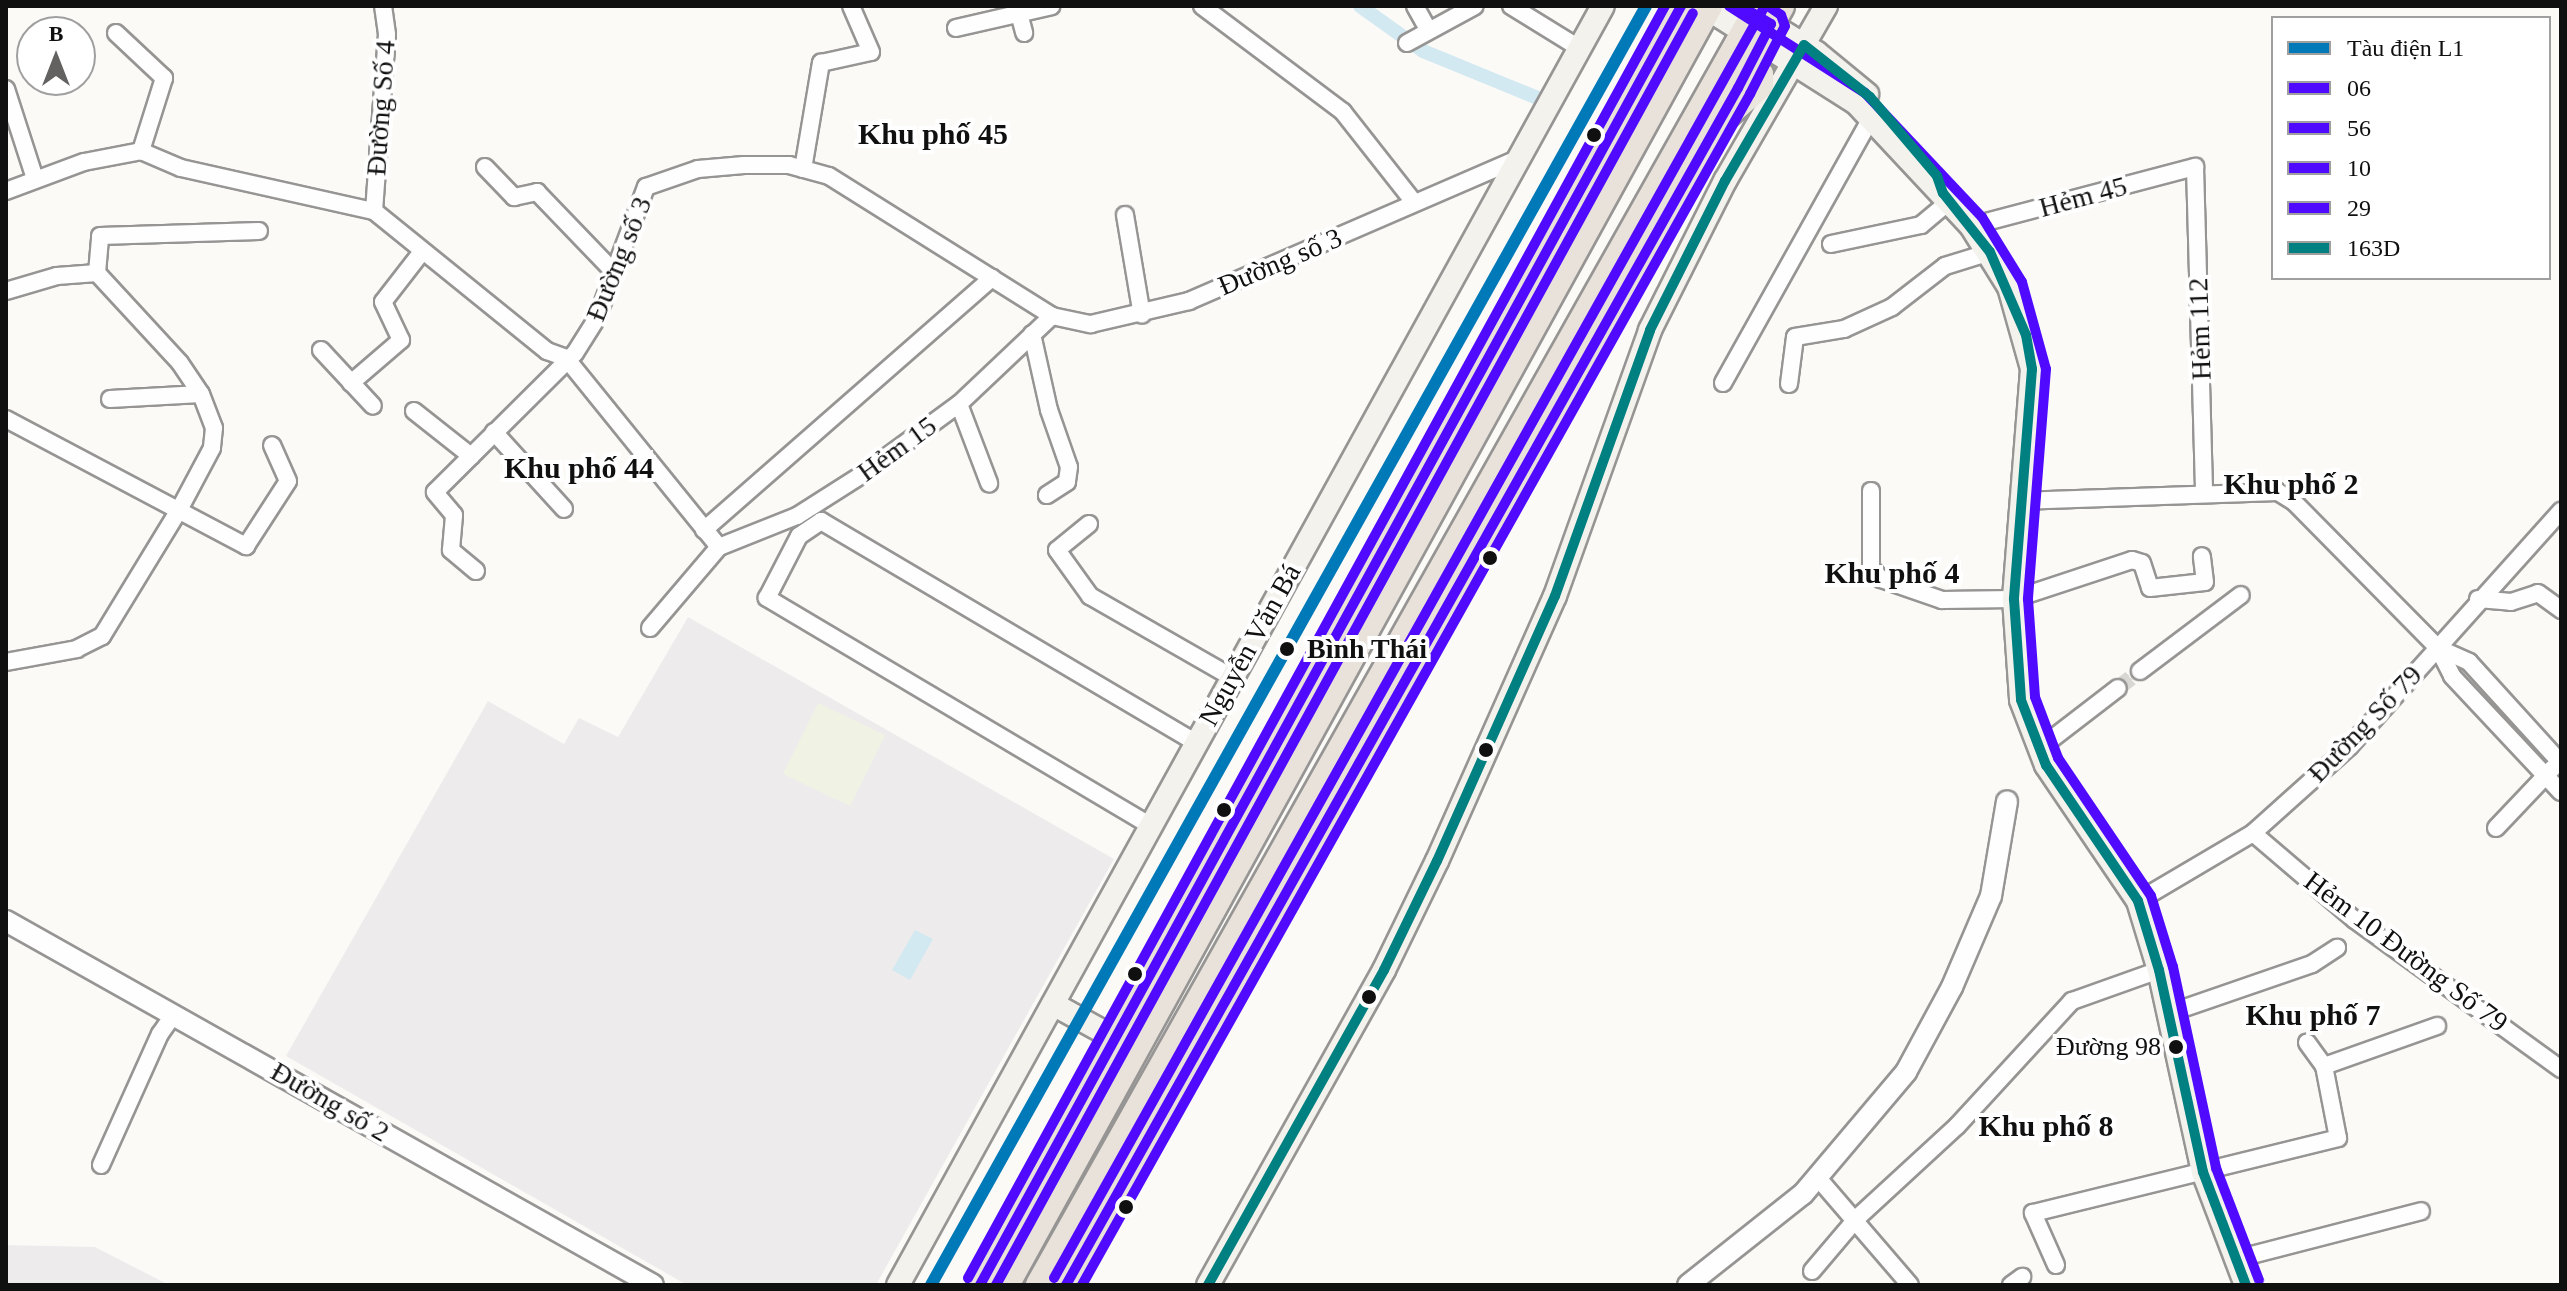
<!DOCTYPE html>
<meta charset="utf-8">
<style>
body{margin:0}
#map{position:relative;width:2567px;height:1291px;overflow:hidden;background:#fcfaf7;font-family:"Times New Roman",serif}
div>[style]{position:absolute}
[style*='--x']{left:calc(var(--x)*1px);top:calc(var(--y)*1px);width:calc(var(--w)*1px);rotate:calc(var(--a)*1deg)}
.industrial>*{inset:0;background:#eeebed}
.pitch>*{inset:0;background:#f0f3e3}
.water>*{inset:0;background:#d2e9f1}
.canal>*{height:14px;margin:-7px;padding:0 7px;transform-origin:7px;border-radius:7px;background:#d2e9f1}
.minor-tunnel>*{height:16px;margin-top:-8px;transform-origin:0;background:repeating-linear-gradient(90deg,#d9d7d4 0 16px,transparent 0 24px)}
.roads{filter:drop-shadow(2px 0 #969594) drop-shadow(-2px 0 #969594) drop-shadow(0 2px #969594) drop-shadow(0 -2px #969594)}
.minor>*{height:16px;margin:-8px;padding:0 8px;transform-origin:8px;border-radius:8px;background:#fffefe}
.tertiary>*{height:20px;margin:-10px;padding:0 10px;transform-origin:10px;border-radius:10px;background:#fffefe}
.secondary>*{height:22px;margin:-11px;padding:0 11px;transform-origin:11px;border-radius:11px;background:#f4f2ed}
.primary>*{height:24px;margin:-12px;padding:0 12px;transform-origin:12px;border-radius:12px;background:#eae6dd}
.trunk>*{height:26px;margin:-13px;padding:0 13px;transform-origin:13px;border-radius:13px;background:#e9e2db}
.bus-1>*{height:10px;margin:-5px;padding:0 5px;transform-origin:5px;border-radius:5px;background:#4f0aff}
.bus-2>*{height:10px;margin:-5px;padding:0 5px;transform-origin:5px;border-radius:5px;background:#4f0aff}
.bus-3>*{height:10px;margin:-5px;padding:0 5px;transform-origin:5px;border-radius:5px;background:#4f0aff}
.bus-4>*{height:10px;margin:-5px;padding:0 5px;transform-origin:5px;border-radius:5px;background:#4f0aff}
.bus-5>*{height:10px;margin:-5px;padding:0 5px;transform-origin:5px;border-radius:5px;background:#008080}
.metro-1>*{height:12px;margin:-6px;padding:0 6px;transform-origin:6px;border-radius:6px;background:#0079b8}
.dots>*{width:22px;height:22px;translate:-50% -50%;box-sizing:border-box;border:4px solid #fff;border-radius:50%}
span{translate:-50% -50%;white-space:nowrap;text-align:center;line-height:1.15;-webkit-text-stroke:8px #fff;paint-order:stroke}
.bus-label{font-size:26px;color:#101010}
.right{translate:-100% -50%;text-align:right}
.street-label{font-size:28px;color:#101010}
.stop-label{font-size:28px;color:#101010;font-weight:700}
.left{translate:0 -50%;text-align:left}
.neighbourhood-label{font-size:30px;color:#101010;font-weight:700}
.frame{position:absolute;inset:0;border:8px solid #101010;pointer-events:none}
.legend{position:absolute;left:2271px;top:16px;width:280px;height:264px;box-sizing:border-box;background:#fff;border:2px solid #9f9f9f;margin:0;padding:10px 14px;list-style:none;font-size:24px;color:#101010}
.legend li{display:flex;align-items:center;gap:16px;height:40px}
.legend b{width:40px;border:2px solid #9f9f9f}
.north{position:absolute;left:16px;top:16px;width:80px;height:80px;box-sizing:border-box;background:#fff;border:2px solid #9f9f9f;border-radius:50%;rotate:0deg;font-size:22px;font-weight:700;line-height:32px;text-align:center;color:#101010}
.north::after{content:'';display:block;margin:auto;width:28px;height:36px;background:#636261;clip-path:polygon(50% 0,100% 100%,50% 72%,0 100%)}
</style>
<div id="map">
<div class="industrial">
<div style="clip-path:polygon(688px 617px,1114px 859px,876px 1285px,687px 1285px,286px 1056px,488px 701px,564px 744px,579px 718px,618px 737px)"></div>
<div style="clip-path:polygon(6px 1245px,95px 1247px,169px 1285px,6px 1285px)"></div>
</div>
<div class="pitch">
<div style="clip-path:polygon(818px 703px,885px 735px,850px 806px,783px 774px)"></div>
</div>
<div class="water">
<div style="clip-path:polygon(915px 930px,933px 939px,910px 980px,892px 970px)"></div>
</div>
<div class="canal">
<div style="--x:1360;--y:6;--w:77;--a:35.5"></div>
<div style="--x:1423;--y:51;--w:126;--a:22.3"></div>
</div>
<div class="minor-tunnel">
<div style="--x:2118;--y:688;--w:28;--a:-38"></div>
</div>
<div class="roads">
<div class="minor">
<div style="--x:1017;--y:6;--w:28;--a:75"></div>
<div style="--x:1202;--y:6;--w:176;--a:36.9"></div>
<div style="--x:1343;--y:112;--w:113;--a:51.8"></div>
<div style="--x:1415;--y:6;--w:26;--a:61"></div>
<div style="--x:1511;--y:6;--w:80;--a:31.7"></div>
<div style="--x:956;--y:28;--w:98;--a:-12.9"></div>
<div style="--x:116;--y:33;--w:66;--a:43.2"></div>
<div style="--x:164;--y:78;--w:77;--a:107.5"></div>
<div style="--x:1407;--y:43;--w:77;--a:-28.6"></div>
<div style="--x:6;--y:89;--w:95;--a:72.1"></div>
<div style="--x:485;--y:167;--w:42;--a:46"></div>
<div style="--x:514;--y:197;--w:24;--a:-12"></div>
<div style="--x:537;--y:192;--w:111;--a:46.1"></div>
<div style="--x:803;--y:169;--w:108;--a:-80.4"></div>
<div style="--x:821;--y:63;--w:51;--a:-12.4"></div>
<div style="--x:871;--y:52;--w:50;--a:-113.5"></div>
<div style="--x:6;--y:191;--w:83;--a:-20.4"></div>
<div style="--x:84;--y:162;--w:58;--a:-10.9"></div>
<div style="--x:141;--y:151;--w:43;--a:23"></div>
<div style="--x:181;--y:168;--w:198;--a:12.6"></div>
<div style="--x:374;--y:211;--w:223;--a:39"></div>
<div style="--x:547;--y:351;--w:20;--a:20"></div>
<div style="--x:374;--y:211;--w:177;--a:-85.8"></div>
<div style="--x:387;--y:34;--w:28;--a:-98"></div>
<div style="--x:1125;--y:215;--w:101;--a:80.4"></div>
<div style="--x:1971;--y:226;--w:232;--a:-14.8"></div>
<div style="--x:2195;--y:167;--w:325;--a:88.4"></div>
<div style="--x:1831;--y:244;--w:92;--a:-11.9"></div>
<div style="--x:1921;--y:225;--w:38;--a:-40"></div>
<div style="--x:97;--y:273;--w:37;--a:-85"></div>
<div style="--x:100;--y:236;--w:159;--a:-1.8"></div>
<div style="--x:6;--y:291;--w:53;--a:-16.4"></div>
<div style="--x:57;--y:276;--w:40;--a:-4.3"></div>
<div style="--x:97;--y:273;--w:122;--a:47.3"></div>
<div style="--x:180;--y:363;--w:37;--a:56"></div>
<div style="--x:201;--y:394;--w:36;--a:69"></div>
<div style="--x:214;--y:428;--w:20;--a:96"></div>
<div style="--x:212;--y:448;--w:70;--a:118"></div>
<div style="--x:179;--y:510;--w:148;--a:121.4"></div>
<div style="--x:102;--y:636;--w:28;--a:153"></div>
<div style="--x:77;--y:649;--w:72;--a:169.6"></div>
<div style="--x:1032;--y:334;--w:78;--a:77.4"></div>
<div style="--x:1049;--y:410;--w:60;--a:70.7"></div>
<div style="--x:1069;--y:467;--w:15;--a:98"></div>
<div style="--x:1067;--y:482;--w:24;--a:147"></div>
<div style="--x:321;--y:350;--w:76;--a:47.1"></div>
<div style="--x:566;--y:358;--w:243;--a:51"></div>
<div style="--x:351;--y:383;--w:66;--a:-40.7"></div>
<div style="--x:401;--y:340;--w:42;--a:-115.3"></div>
<div style="--x:383;--y:302;--w:62;--a:-52.2"></div>
<div style="--x:1723;--y:383;--w:304;--a:-60.8"></div>
<div style="--x:1789;--y:384;--w:47;--a:-82.7"></div>
<div style="--x:1795;--y:337;--w:50;--a:-9.3"></div>
<div style="--x:1844;--y:329;--w:53;--a:-24.6"></div>
<div style="--x:1892;--y:307;--w:67;--a:-37.7"></div>
<div style="--x:1945;--y:266;--w:47;--a:-17.3"></div>
<div style="--x:110;--y:399;--w:91;--a:-3.1"></div>
<div style="--x:959;--y:404;--w:85;--a:69.2"></div>
<div style="--x:414;--y:411;--w:73;--a:38.3"></div>
<div style="--x:6;--y:419;--w:272;--a:27.9"></div>
<div style="--x:246;--y:546;--w:77;--a:-57.1"></div>
<div style="--x:288;--y:481;--w:39;--a:-114"></div>
<div style="--x:494;--y:432;--w:104;--a:47.7"></div>
<div style="--x:1871;--y:491;--w:77;--a:90"></div>
<div style="--x:1871;--y:568;--w:15;--a:48"></div>
<div style="--x:1881;--y:579;--w:65;--a:19"></div>
<div style="--x:1942;--y:600;--w:72;--a:-0.8"></div>
<div style="--x:2014;--y:599;--w:124;--a:-18.3"></div>
<div style="--x:2132;--y:560;--w:10;--a:17"></div>
<div style="--x:2142;--y:563;--w:26;--a:72"></div>
<div style="--x:2150;--y:588;--w:55;--a:-6.2"></div>
<div style="--x:2205;--y:582;--w:26;--a:-97"></div>
<div style="--x:2019;--y:501;--w:259;--a:-2"></div>
<div style="--x:2278;--y:492;--w:19;--a:32"></div>
<div style="--x:2294;--y:502;--w:205;--a:45.4"></div>
<div style="--x:2438;--y:648;--w:31;--a:63"></div>
<div style="--x:2452;--y:676;--w:159;--a:46.8"></div>
<div style="--x:1089;--y:524;--w:41;--a:140.9"></div>
<div style="--x:1057;--y:550;--w:57;--a:54.3"></div>
<div style="--x:1090;--y:596;--w:165;--a:29.8"></div>
<div style="--x:704;--y:530;--w:383;--a:-41.2"></div>
<div style="--x:476;--y:571;--w:33;--a:-140"></div>
<div style="--x:451;--y:550;--w:35;--a:-85"></div>
<div style="--x:454;--y:515;--w:30;--a:-130"></div>
<div style="--x:435;--y:492;--w:197;--a:-44.8"></div>
<div style="--x:575;--y:353;--w:41;--a:-57.8"></div>
<div style="--x:597;--y:318;--w:140;--a:-69.5"></div>
<div style="--x:646;--y:187;--w:55;--a:-19.1"></div>
<div style="--x:698;--y:169;--w:46;--a:-5"></div>
<div style="--x:744;--y:165;--w:45;--a:0"></div>
<div style="--x:789;--y:165;--w:41;--a:15.4"></div>
<div style="--x:829;--y:176;--w:263;--a:32.1"></div>
<div style="--x:1052;--y:316;--w:40;--a:12"></div>
<div style="--x:1091;--y:324;--w:101;--a:-13.2"></div>
<div style="--x:1189;--y:301;--w:360;--a:-23.4"></div>
<div style="--x:2478;--y:599;--w:33;--a:5"></div>
<div style="--x:2511;--y:602;--w:28;--a:-18"></div>
<div style="--x:2538;--y:593;--w:29;--a:36"></div>
<div style="--x:650;--y:628;--w:106;--a:-49.6"></div>
<div style="--x:719;--y:547;--w:84;--a:-21.7"></div>
<div style="--x:797;--y:516;--w:82;--a:-32.5"></div>
<div style="--x:866;--y:472;--w:115;--a:-36.2"></div>
<div style="--x:959;--y:404;--w:128;--a:-43.4"></div>
<div style="--x:2438;--y:648;--w:34;--a:24"></div>
<div style="--x:2469;--y:662;--w:137;--a:47.7"></div>
<div style="--x:2140;--y:671;--w:126;--a:-37"></div>
<div style="--x:2040;--y:748;--w:98;--a:-37.6"></div>
<div style="--x:1151;--y:826;--w:447;--a:-149.3"></div>
<div style="--x:767;--y:598;--w:70;--a:-62.7"></div>
<div style="--x:799;--y:536;--w:27;--a:-34"></div>
<div style="--x:821;--y:521;--w:437;--a:30.6"></div>
<div style="--x:2496;--y:828;--w:83;--a:-46.5"></div>
<div style="--x:2253;--y:833;--w:134;--a:40.5"></div>
<div style="--x:2355;--y:920;--w:254;--a:35.9"></div>
<div style="--x:2138;--y:901;--w:134;--a:-30.6"></div>
<div style="--x:2253;--y:833;--w:130;--a:-41.9"></div>
<div style="--x:2350;--y:746;--w:316;--a:-48.1"></div>
<div style="--x:2167;--y:1014;--w:153;--a:-19"></div>
<div style="--x:2312;--y:964;--w:30;--a:-33"></div>
<div style="--x:2324;--y:1066;--w:120;--a:-19.5"></div>
<div style="--x:101;--y:1165;--w:144;--a:-65.8"></div>
<div style="--x:160;--y:1034;--w:24;--a:-55"></div>
<div style="--x:1818;--y:1178;--w:141;--a:49.3"></div>
<div style="--x:2236;--y:1259;--w:191;--a:-14.5"></div>
<div style="--x:2056;--y:1265;--w:57;--a:-113.9"></div>
<div style="--x:2033;--y:1213;--w:314;--a:-13.8"></div>
<div style="--x:2338;--y:1138;--w:73;--a:-101"></div>
<div style="--x:2324;--y:1066;--w:29;--a:-126"></div>
<div style="--x:1812;--y:1271;--w:70;--a:-49.7"></div>
<div style="--x:1857;--y:1218;--w:136;--a:-42.6"></div>
<div style="--x:1957;--y:1126;--w:170;--a:-47.4"></div>
<div style="--x:2072;--y:1001;--w:92;--a:-19.6"></div>
<div style="--x:2011;--y:1285;--w:14;--a:-36"></div>
</div>
<div class="tertiary">
<div style="--x:6;--y:921;--w:742;--a:29.36"></div>
<div style="--x:1688;--y:1285;--w:147;--a:-38.4"></div>
<div style="--x:1803;--y:1194;--w:160;--a:-49.8"></div>
<div style="--x:1906;--y:1072;--w:97;--a:-61.6"></div>
<div style="--x:1952;--y:987;--w:99;--a:-66.8"></div>
<div style="--x:1991;--y:896;--w:96;--a:-80.4"></div>
</div>
<div class="secondary">
<div style="--x:1703;--y:6;--w:181;--a:32.4"></div>
<div style="--x:1856;--y:103;--w:168;--a:46.9"></div>
<div style="--x:1971;--y:226;--w:72;--a:58.1"></div>
<div style="--x:2009;--y:287;--w:85;--a:74.3"></div>
<div style="--x:2032;--y:369;--w:231;--a:94.5"></div>
<div style="--x:2014;--y:599;--w:101;--a:86"></div>
<div style="--x:2021;--y:700;--w:70;--a:69"></div>
<div style="--x:2046;--y:765;--w:164;--a:55.9"></div>
<div style="--x:2138;--y:901;--w:72;--a:73.1"></div>
<div style="--x:2159;--y:970;--w:207;--a:77.7"></div>
<div style="--x:2203;--y:1172;--w:121;--a:69.2"></div>
<div style="--x:1741;--y:6;--w:89;--a:31.7"></div>
<div style="--x:1817;--y:53;--w:65;--a:39.4"></div>
<div style="--x:1053;--y:1004;--w:87;--a:28.9"></div>
<div style="--x:898;--y:1285;--w:1460;--a:-61.14"></div>
<div style="--x:1208;--y:1285;--w:361;--a:-60.8"></div>
<div style="--x:1384;--y:970;--w:121;--a:-64.1"></div>
<div style="--x:1437;--y:861;--w:290;--a:-66"></div>
<div style="--x:1555;--y:596;--w:282;--a:-70.3"></div>
<div style="--x:1650;--y:330;--w:167;--a:-63.3"></div>
<div style="--x:1725;--y:181;--w:202;--a:-60"></div>
</div>
<div class="primary">
<div style="--x:1718;--y:124;--w:57;--a:-41.5"></div>
<div style="--x:1761;--y:86;--w:12;--a:-90"></div>
<div style="--x:1761;--y:74;--w:14;--a:-144"></div>
</div>
<div class="trunk">
<div style="--x:980;--y:1285;--w:1459;--a:-61.27"></div>
<div style="--x:1006;--y:1285;--w:1459;--a:-61.2"></div>
<div style="--x:1039;--y:1285;--w:1468;--a:-60.62"></div>
<div style="--x:1066;--y:1285;--w:1465;--a:-60.79"></div>
</div>
</div>
<div class="bus-1">
<div style="--x:980;--y:1285;--w:1459;--a:-61.27"></div>
<div style="--x:1066;--y:1285;--w:1373;--a:-60.69"></div>
<div style="--x:1738;--y:88;--w:72;--a:-62.7"></div>
<div style="--x:1771;--y:24;--w:35;--a:-149"></div>
</div>
<div class="bus-2">
<div style="--x:996;--y:1285;--w:1450;--a:-61.28"></div>
<div style="--x:1082;--y:1285;--w:1366;--a:-60.71"></div>
<div style="--x:1750;--y:94;--w:76;--a:-62.8"></div>
<div style="--x:1785;--y:26;--w:12;--a:-110"></div>
<div style="--x:1781;--y:15;--w:16;--a:-145"></div>
</div>
<div class="bus-3">
<div style="--x:968;--y:1278;--w:1450;--a:-61.28"></div>
<div style="--x:1054;--y:1278;--w:1457;--a:-60.8"></div>
</div>
<div class="bus-4">
<div style="--x:1729;--y:6;--w:161;--a:32.6"></div>
<div style="--x:1865;--y:93;--w:170;--a:46.7"></div>
<div style="--x:1982;--y:217;--w:76;--a:58.4"></div>
<div style="--x:2022;--y:282;--w:90;--a:74.6"></div>
<div style="--x:2046;--y:369;--w:231;--a:94.5"></div>
<div style="--x:2028;--y:599;--w:98;--a:85.9"></div>
<div style="--x:2035;--y:697;--w:65;--a:69.3"></div>
<div style="--x:2058;--y:758;--w:166;--a:56"></div>
<div style="--x:2151;--y:896;--w:74;--a:72.8"></div>
<div style="--x:2173;--y:967;--w:206;--a:77.9"></div>
<div style="--x:2216;--y:1168;--w:120;--a:69"></div>
</div>
<div class="bus-5">
<div style="--x:1208;--y:1285;--w:361;--a:-60.8"></div>
<div style="--x:1384;--y:970;--w:121;--a:-64.1"></div>
<div style="--x:1437;--y:861;--w:290;--a:-66"></div>
<div style="--x:1555;--y:596;--w:282;--a:-70.3"></div>
<div style="--x:1650;--y:330;--w:167;--a:-63.3"></div>
<div style="--x:1725;--y:181;--w:157;--a:-59.8"></div>
<div style="--x:1804;--y:45;--w:84;--a:38.2"></div>
<div style="--x:1870;--y:97;--w:104;--a:49.7"></div>
<div style="--x:1937;--y:176;--w:18;--a:71"></div>
<div style="--x:1943;--y:193;--w:75;--a:51.5"></div>
<div style="--x:1990;--y:252;--w:90;--a:66.6"></div>
<div style="--x:2026;--y:335;--w:35;--a:80"></div>
<div style="--x:2032;--y:369;--w:231;--a:94.5"></div>
<div style="--x:2014;--y:599;--w:101;--a:86"></div>
<div style="--x:2021;--y:700;--w:70;--a:69"></div>
<div style="--x:2046;--y:765;--w:164;--a:55.9"></div>
<div style="--x:2138;--y:901;--w:72;--a:73.1"></div>
<div style="--x:2159;--y:970;--w:207;--a:77.7"></div>
<div style="--x:2203;--y:1172;--w:121;--a:69.2"></div>
</div>
<div class="metro-1">
<div style="--x:931;--y:1285;--w:1465;--a:-60.79"></div>
</div>
<div class="dots">
<div style="left:1594px;top:135px;background:#101010"></div>
<div style="left:1490px;top:558px;background:#101010"></div>
<div style="left:1287px;top:649px;background:#101010"></div>
<div style="left:1486px;top:750px;background:#101010"></div>
<div style="left:1224px;top:810px;background:#101010"></div>
<div style="left:1135px;top:974px;background:#101010"></div>
<div style="left:1369px;top:997px;background:#101010"></div>
<div style="left:2176px;top:1047px;background:#101010"></div>
<div style="left:1126px;top:1207px;background:#101010"></div>
</div>
<div class="bus-label">
<span class="right" style="left:2161px;top:1047px">Đường 98</span>
</div>
<div class="street-label">
<span style="left:381px;top:108px;rotate:-86deg">Đường Số 4</span>
<span style="left:2083px;top:197px;rotate:-15deg">Hẻm 45</span>
<span style="left:619px;top:259px;rotate:-68deg">Đường số 3</span>
<span style="left:1280px;top:262px;rotate:-23deg">Đường số 3</span>
<span style="left:2200px;top:329px;rotate:-92deg">Hẻm 112</span>
<span style="left:897px;top:449px;rotate:-36deg">Hẻm 15</span>
<span style="left:1250px;top:645px;rotate:-61deg">Nguyễn Văn Bá</span>
<span style="left:2365px;top:724px;rotate:-46deg">Đường Số 79</span>
<span style="left:2406px;top:952px;rotate:37deg">Hẻm 10 Đường Số 79</span>
<span style="left:330px;top:1102px;rotate:30deg">Đường số 2</span>
</div>
<div class="stop-label">
<span class="left" style="left:1307px;top:649px">Bình Thái</span>
</div>
<div class="neighbourhood-label">
<span style="left:933px;top:134px">Khu phố 45</span>
<span style="left:579px;top:468px">Khu phố 44</span>
<span style="left:2291px;top:484px">Khu phố 2</span>
<span style="left:1892px;top:573px">Khu phố 4</span>
<span style="left:2313px;top:1015px">Khu phố 7</span>
<span style="left:2046px;top:1126px">Khu phố 8</span>
</div>
<div class="frame"></div>
<ul class="legend">
<li><b style="height:10px;background:#0079b8"></b>Tàu điện L1</li>
<li><b style="height:10px;background:#4f0aff"></b>06</li>
<li><b style="height:10px;background:#4f0aff"></b>56</li>
<li><b style="height:10px;background:#4f0aff"></b>10</li>
<li><b style="height:10px;background:#4f0aff"></b>29</li>
<li><b style="height:10px;background:#008080"></b>163D</li>
</ul>
<div class="north">B</div>
</div>
